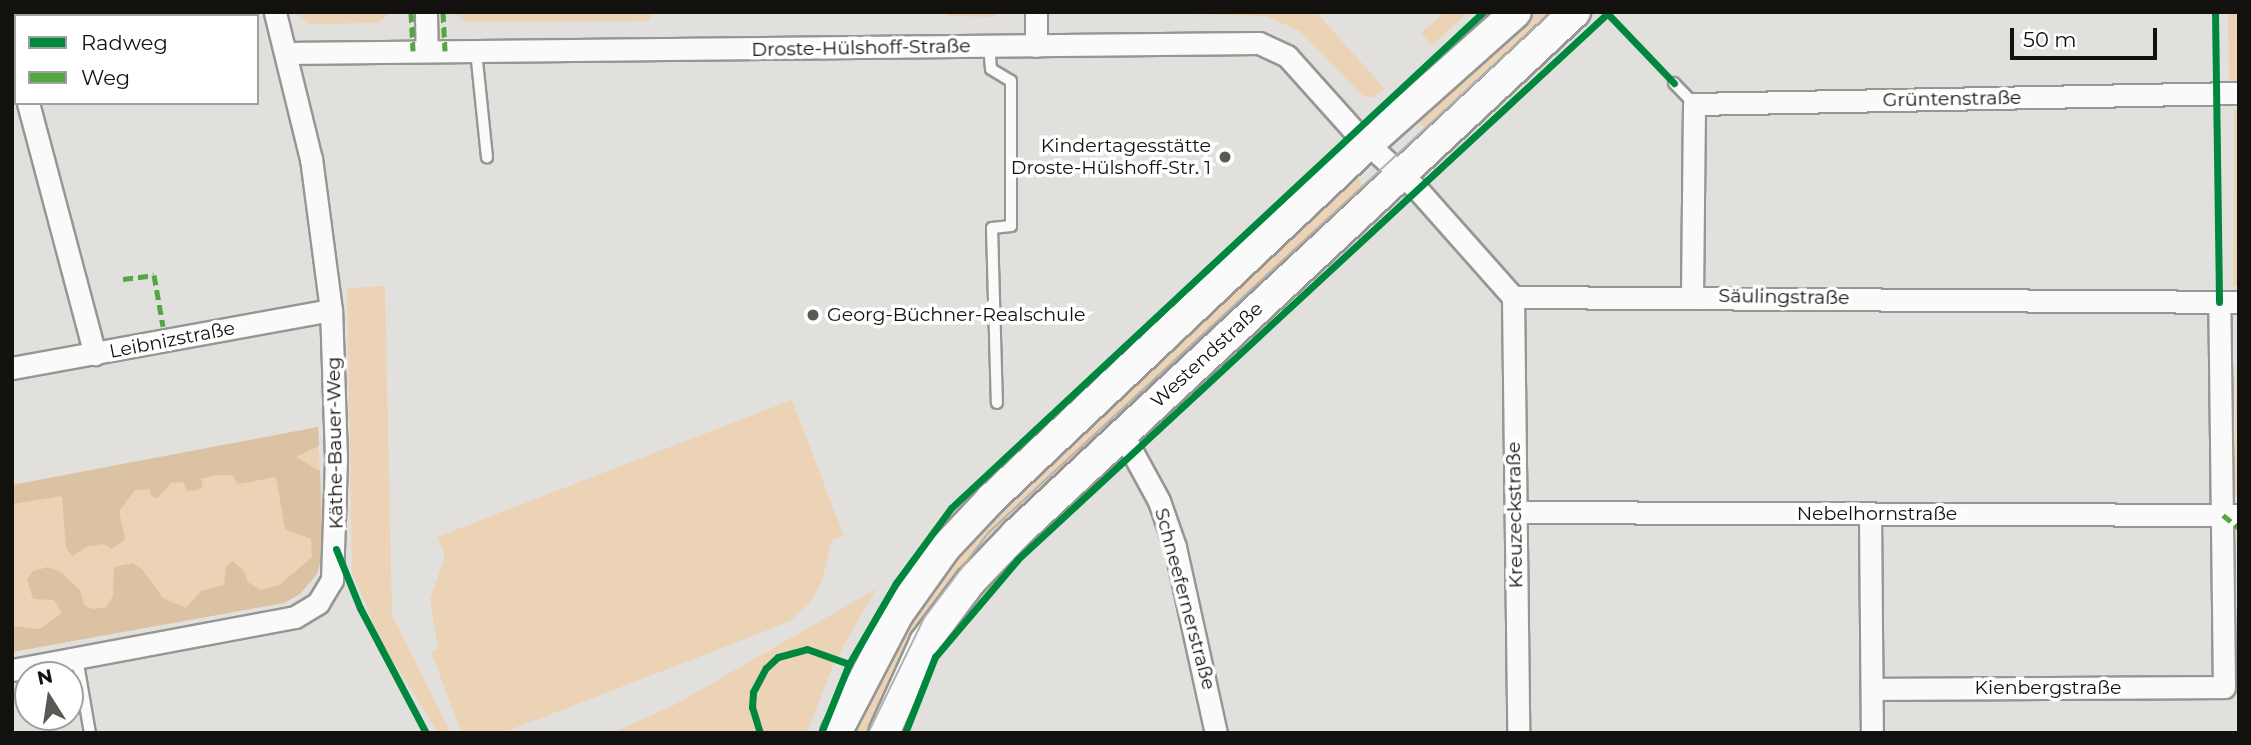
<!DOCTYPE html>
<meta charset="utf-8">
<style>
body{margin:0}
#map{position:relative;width:2251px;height:745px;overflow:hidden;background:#e2e0dd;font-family:Montserrat,sans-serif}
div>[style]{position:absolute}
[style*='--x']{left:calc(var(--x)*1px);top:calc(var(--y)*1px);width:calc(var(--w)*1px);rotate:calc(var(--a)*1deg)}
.green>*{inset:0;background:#ecd3b5}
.forest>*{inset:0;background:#dbc2a3}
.roads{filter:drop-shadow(2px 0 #989694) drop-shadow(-2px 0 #989694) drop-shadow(0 2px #989694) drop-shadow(0 -2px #989694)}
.lane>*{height:10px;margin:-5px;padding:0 5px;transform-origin:5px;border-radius:5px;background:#fbfafa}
.street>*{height:21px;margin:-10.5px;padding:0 10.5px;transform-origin:10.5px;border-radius:10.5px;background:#fbfafa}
.secondary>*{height:30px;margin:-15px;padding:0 15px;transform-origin:15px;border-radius:15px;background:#fbfafa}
.tram>*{height:2px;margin:-1px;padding:0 1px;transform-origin:1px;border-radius:1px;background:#b2b2b2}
.quiet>*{height:5px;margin-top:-2.5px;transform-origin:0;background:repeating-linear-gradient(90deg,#51a841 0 10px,transparent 0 15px)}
.cycleway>*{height:7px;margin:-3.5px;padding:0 3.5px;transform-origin:3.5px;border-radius:3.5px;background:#00873e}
.dots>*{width:19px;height:19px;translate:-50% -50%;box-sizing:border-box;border:4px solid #fff;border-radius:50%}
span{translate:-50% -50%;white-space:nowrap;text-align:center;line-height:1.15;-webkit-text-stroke:7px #fff;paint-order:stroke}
.street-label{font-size:19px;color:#12110e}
.poi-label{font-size:19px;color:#12110e}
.right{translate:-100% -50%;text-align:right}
.left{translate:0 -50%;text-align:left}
.frame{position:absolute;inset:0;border:14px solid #12110e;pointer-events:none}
.legend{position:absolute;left:14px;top:14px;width:245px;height:91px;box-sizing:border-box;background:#fff;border:2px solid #a0a09f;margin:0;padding:9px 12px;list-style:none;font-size:21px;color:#12110e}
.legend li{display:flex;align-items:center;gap:14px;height:35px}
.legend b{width:35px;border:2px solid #a0a09f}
.north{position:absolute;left:14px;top:661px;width:70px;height:70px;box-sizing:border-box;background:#fff;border:2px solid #a0a09f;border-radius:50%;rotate:348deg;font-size:19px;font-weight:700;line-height:28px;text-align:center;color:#12110e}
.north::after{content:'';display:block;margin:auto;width:24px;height:32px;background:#5b5956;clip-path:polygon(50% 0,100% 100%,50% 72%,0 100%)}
.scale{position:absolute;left:2010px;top:28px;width:147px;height:32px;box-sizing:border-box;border:4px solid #12110e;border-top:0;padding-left:9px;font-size:21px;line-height:24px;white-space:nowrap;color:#12110e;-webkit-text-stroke:5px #fff;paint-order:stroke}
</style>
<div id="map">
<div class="green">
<div style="clip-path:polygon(294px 12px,392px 12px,378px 23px,309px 24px)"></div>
<div style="clip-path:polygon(453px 12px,650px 12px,650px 21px,466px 22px)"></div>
<div style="clip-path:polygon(946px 12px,995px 12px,995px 17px,947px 16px)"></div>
<div style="clip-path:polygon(1117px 12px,1316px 12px,1385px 89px,1373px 98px,1363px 96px,1300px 31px,1266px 16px)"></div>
<div style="clip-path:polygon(1445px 12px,1468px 12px,1432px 46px,1421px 33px)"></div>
<div style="clip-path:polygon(1532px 12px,1561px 12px,1426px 129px,1413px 117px)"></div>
<div style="clip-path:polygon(2228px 12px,2239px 12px,2239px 82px,2229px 82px)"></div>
<div style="clip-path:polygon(2234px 110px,2239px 110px,2239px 286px,2233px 286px)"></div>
<div style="clip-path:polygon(1357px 177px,1370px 193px,1000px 529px,964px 572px,875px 733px,849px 733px,863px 697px,952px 554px)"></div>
<div style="clip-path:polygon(385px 286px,392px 615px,451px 733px,438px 733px,382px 643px,352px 572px,347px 288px)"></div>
<div style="clip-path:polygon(2239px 321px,2239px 496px,2232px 493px)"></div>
<div style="clip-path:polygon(792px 400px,844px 536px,832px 540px,822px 582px,809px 603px,791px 620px,766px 631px,502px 733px,462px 733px,431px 652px,438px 649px,430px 599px,445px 556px,437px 537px)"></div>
<div style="clip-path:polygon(318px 427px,323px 553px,317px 574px,300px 594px,284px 603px,12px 652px,12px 485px)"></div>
<div style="clip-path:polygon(876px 589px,833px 665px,807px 733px,612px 733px,674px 705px)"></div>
</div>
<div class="forest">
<div style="clip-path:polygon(318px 427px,319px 446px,296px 457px,320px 471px,323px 553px,317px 574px,300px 594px,284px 603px,12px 652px,12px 626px,40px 629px,62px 613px,54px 600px,33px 599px,27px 579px,33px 571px,48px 567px,61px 572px,80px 590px,84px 605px,93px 609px,106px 607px,113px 596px,114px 567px,133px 563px,142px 569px,163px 598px,186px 608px,201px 591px,224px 585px,226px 566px,233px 561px,243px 570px,248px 582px,260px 590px,279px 585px,312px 557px,311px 539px,285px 529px,276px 477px,238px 484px,232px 475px,215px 475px,201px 479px,203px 487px,194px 491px,187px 490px,183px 482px,171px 483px,158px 498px,152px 497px,149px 489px,135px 490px,119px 511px,125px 539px,112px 549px,104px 544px,88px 546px,72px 556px,66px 548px,62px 496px,12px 504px,12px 485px)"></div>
</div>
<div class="roads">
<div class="lane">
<div style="--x:989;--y:46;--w:23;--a:85"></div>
<div style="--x:991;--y:69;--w:23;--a:31"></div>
<div style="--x:1011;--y:81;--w:145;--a:90"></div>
<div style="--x:1011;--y:226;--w:19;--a:174"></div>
<div style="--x:992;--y:228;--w:175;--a:88.4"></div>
<div style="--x:476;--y:51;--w:107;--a:84.1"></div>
<div style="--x:1674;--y:83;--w:29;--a:46"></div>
<div style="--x:77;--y:658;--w:76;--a:80.2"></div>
</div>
<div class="street">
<div style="--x:426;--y:12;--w:39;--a:89"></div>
<div style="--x:1036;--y:12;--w:34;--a:90"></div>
<div style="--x:12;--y:43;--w:14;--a:73"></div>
<div style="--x:286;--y:53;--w:973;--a:-0.59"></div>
<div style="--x:1259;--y:43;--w:31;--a:25"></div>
<div style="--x:1287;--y:56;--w:103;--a:48.1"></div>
<div style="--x:1356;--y:133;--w:84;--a:42.6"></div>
<div style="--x:1418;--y:190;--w:143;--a:48.4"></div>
<div style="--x:1513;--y:297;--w:726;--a:0.39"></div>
<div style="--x:28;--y:103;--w:260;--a:75.1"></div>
<div style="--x:1692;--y:296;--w:192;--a:-89.4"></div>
<div style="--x:1694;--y:104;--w:545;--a:-1.16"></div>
<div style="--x:1513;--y:297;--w:436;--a:89.3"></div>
<div style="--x:12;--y:368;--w:324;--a:-10.3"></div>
<div style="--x:1122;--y:433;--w:77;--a:61.4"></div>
<div style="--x:1159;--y:501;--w:49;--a:70.8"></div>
<div style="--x:1175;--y:547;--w:190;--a:77.6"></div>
<div style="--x:1516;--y:512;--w:723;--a:0.24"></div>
<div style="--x:1870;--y:514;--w:219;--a:89.5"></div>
<div style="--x:12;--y:670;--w:288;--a:-10.6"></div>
<div style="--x:295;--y:617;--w:27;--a:-31"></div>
<div style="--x:318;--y:603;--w:27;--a:-59"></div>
<div style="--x:332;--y:580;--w:122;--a:-88.1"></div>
<div style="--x:336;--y:458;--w:148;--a:-91.9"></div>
<div style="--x:331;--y:310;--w:152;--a:-97.5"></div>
<div style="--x:311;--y:159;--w:151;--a:-103.8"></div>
<div style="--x:1872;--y:689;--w:352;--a:-0.3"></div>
<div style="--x:2224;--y:687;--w:385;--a:-90.7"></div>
</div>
<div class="secondary">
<div style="--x:836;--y:733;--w:134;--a:-62.5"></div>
<div style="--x:898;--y:614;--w:81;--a:-54.5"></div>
<div style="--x:945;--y:548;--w:67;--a:-46.8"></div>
<div style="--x:991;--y:499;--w:518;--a:-43.28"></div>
<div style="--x:1368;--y:144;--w:198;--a:-41.7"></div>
<div style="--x:884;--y:733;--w:100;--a:-65.7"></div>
<div style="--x:925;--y:642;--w:76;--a:-53"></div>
<div style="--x:971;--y:581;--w:65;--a:-46.2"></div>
<div style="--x:1016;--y:534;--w:765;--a:-43.04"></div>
</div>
</div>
<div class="tram">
<div style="--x:868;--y:733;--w:128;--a:-64"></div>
<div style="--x:924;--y:618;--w:106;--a:-53"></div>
<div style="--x:988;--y:533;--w:767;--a:-42.78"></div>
</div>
<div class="quiet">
<div style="--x:411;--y:12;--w:39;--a:87"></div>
<div style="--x:443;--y:12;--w:39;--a:87"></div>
<div style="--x:123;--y:279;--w:31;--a:-7"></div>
<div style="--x:154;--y:275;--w:52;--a:80"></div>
<div style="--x:2223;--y:515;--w:21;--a:39"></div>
</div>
<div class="cycleway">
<div style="--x:2215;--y:12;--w:290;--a:89.2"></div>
<div style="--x:1607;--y:13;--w:97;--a:46.3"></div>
<div style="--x:336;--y:549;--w:64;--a:67.9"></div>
<div style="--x:360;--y:608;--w:141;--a:62.2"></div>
<div style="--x:760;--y:733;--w:27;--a:-107"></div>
<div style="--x:752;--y:707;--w:15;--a:-86"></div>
<div style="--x:753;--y:692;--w:27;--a:-62"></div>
<div style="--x:766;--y:668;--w:16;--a:-43"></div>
<div style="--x:778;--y:657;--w:30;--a:-15"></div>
<div style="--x:807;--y:649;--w:45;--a:19.7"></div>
<div style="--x:821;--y:733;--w:74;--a:-67.9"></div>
<div style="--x:849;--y:664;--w:94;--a:-59.9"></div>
<div style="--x:896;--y:583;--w:93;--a:-53.7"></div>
<div style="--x:951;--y:508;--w:727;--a:-42.99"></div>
<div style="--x:905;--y:733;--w:82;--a:-68.5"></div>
<div style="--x:935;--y:657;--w:128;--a:-49.7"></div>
<div style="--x:1018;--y:559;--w:805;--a:-42.79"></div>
</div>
<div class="dots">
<div style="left:1225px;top:157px;background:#5b5956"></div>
<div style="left:813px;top:315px;background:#5b5956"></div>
</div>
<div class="street-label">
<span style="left:861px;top:48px;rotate:-1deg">Droste-Hülshoff-Straße</span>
<span style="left:1952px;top:99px;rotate:-1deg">Grüntenstraße</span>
<span style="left:1784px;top:297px;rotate:1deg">Säulingstraße</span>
<span style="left:172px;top:340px;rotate:-11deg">Leibnizstraße</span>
<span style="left:1207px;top:355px;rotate:-43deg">Westendstraße</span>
<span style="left:335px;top:443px;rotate:-91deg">Käthe-Bauer-Weg</span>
<span style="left:1877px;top:514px">Nebelhornstraße</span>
<span style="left:1515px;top:515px;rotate:-91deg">Kreuzeckstraße</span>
<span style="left:1185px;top:599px;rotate:75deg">Schneefernerstraße</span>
<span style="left:2048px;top:688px">Kienbergstraße</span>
</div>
<div class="poi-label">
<span class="right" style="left:1211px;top:157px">Kindertagesstätte<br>Droste-Hülshoff-Str. 1</span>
<span class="left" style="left:827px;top:315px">Georg-Büchner-Realschule</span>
</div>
<div class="frame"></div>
<ul class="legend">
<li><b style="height:9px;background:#00873e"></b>Radweg</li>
<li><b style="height:9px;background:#51a841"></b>Weg</li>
</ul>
<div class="north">N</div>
<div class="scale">50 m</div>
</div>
